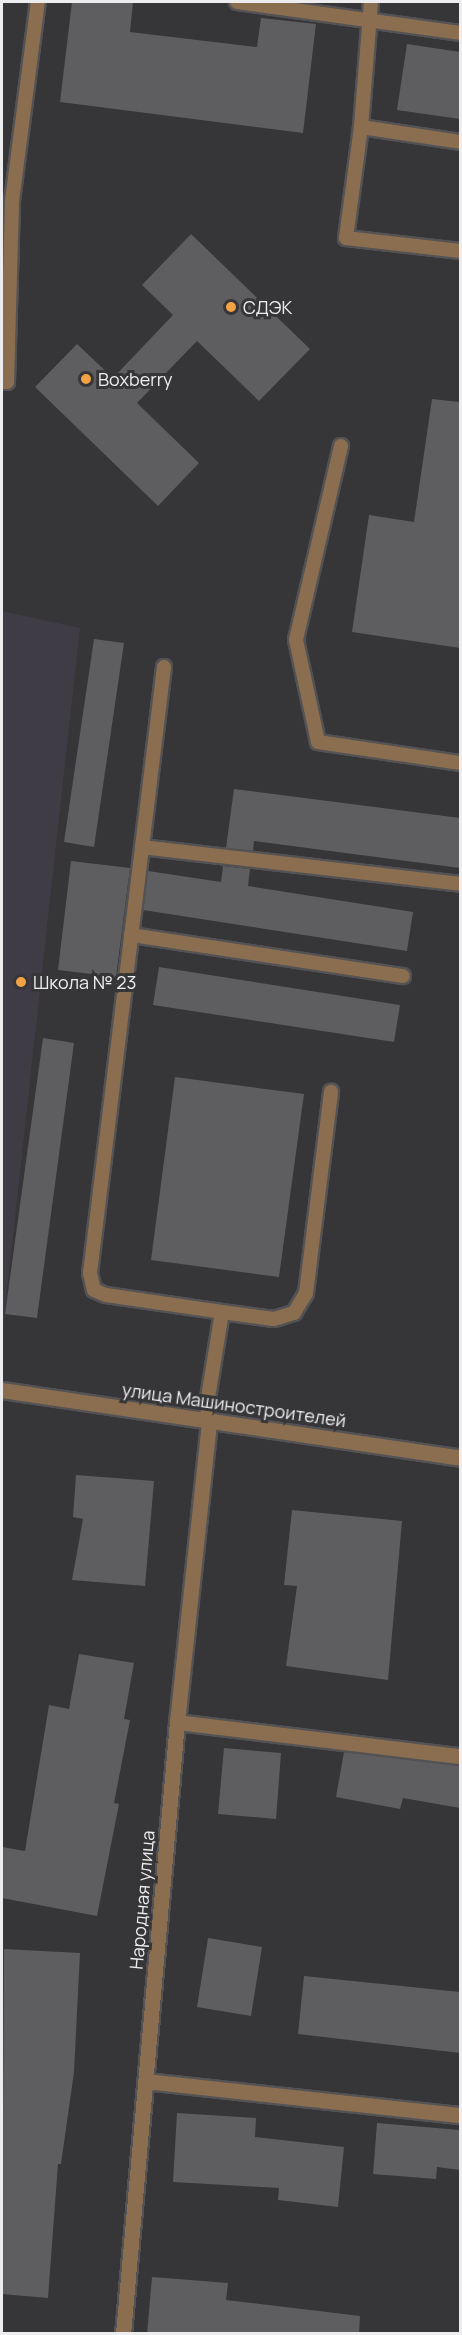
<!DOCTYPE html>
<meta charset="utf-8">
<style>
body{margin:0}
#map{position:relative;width:462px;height:2335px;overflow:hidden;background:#363538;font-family:Manrope,sans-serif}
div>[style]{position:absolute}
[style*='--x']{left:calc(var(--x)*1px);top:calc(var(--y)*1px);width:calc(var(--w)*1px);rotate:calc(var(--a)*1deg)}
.built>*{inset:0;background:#3f3c45}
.building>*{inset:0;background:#5e5d60}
.roads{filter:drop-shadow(2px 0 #535255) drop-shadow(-2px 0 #535255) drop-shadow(0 2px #535255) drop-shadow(0 -2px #535255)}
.service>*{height:14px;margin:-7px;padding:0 7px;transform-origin:7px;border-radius:7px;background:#8b6e4f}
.minor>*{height:15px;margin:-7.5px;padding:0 7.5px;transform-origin:7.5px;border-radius:7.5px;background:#8b6e4f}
.tertiary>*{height:15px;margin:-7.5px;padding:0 7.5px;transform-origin:7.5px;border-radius:7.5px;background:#8b6e4f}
.dots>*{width:16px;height:16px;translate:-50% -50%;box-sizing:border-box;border:3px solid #363538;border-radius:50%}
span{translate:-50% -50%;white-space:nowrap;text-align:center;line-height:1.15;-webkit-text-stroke:6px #363538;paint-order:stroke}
.poi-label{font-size:18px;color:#edecee}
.left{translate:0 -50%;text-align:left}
.street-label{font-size:18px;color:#edecee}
.frame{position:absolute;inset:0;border:3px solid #edecee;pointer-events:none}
</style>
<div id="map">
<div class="built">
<div style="clip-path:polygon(2px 611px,80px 628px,2px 1336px)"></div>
</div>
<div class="building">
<div style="clip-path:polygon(72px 2px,133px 2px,130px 32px,257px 47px,261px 18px,316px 24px,303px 133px,60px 102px)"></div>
<div style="clip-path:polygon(407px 44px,460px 52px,460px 119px,397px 110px)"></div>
<div style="clip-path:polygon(191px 234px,310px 349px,259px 401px,197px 341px,137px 403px,199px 463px,158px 506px,35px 387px,77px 344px,113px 378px,173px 315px,142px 285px)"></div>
<div style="clip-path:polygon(432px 399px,460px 402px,460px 648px,352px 632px,369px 515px,414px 522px)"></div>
<div style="clip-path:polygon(94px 639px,124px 643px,94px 847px,64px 842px)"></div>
<div style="clip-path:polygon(234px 789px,460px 818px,460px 868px,254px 841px,253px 851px,226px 848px)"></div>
<div style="clip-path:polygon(71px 861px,130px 868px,116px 977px,58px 970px)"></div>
<div style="clip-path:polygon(223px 866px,250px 869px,248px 886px,413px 912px,407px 951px,143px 910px,148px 871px,221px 882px)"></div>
<div style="clip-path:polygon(159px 967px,400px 1005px,394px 1042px,153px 1005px)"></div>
<div style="clip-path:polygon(43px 1038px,74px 1043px,37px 1318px,5px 1314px)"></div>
<div style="clip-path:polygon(175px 1077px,304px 1094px,279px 1277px,151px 1260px)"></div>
<div style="clip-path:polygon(76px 1475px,154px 1481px,145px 1586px,72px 1580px,83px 1519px,73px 1517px)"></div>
<div style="clip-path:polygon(292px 1510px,402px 1521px,388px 1680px,286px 1666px,297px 1586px,284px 1585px)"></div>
<div style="clip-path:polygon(79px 1654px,134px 1663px,124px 1719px,130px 1720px,114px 1803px,119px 1804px,97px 1916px,2px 1898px,2px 1847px,25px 1851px,49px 1705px,69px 1709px)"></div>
<div style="clip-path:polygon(224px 1748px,281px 1753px,276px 1819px,218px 1814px)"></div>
<div style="clip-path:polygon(344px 1752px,460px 1766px,460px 1808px,403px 1798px,400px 1809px,336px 1797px)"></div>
<div style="clip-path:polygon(208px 1938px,262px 1947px,251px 2016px,197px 2007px)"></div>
<div style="clip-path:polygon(4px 1949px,80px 1953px,74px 2072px,61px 2164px,58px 2164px,48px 2298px,2px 2294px)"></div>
<div style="clip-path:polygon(304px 1976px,460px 1992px,460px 2053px,298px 2034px)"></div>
<div style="clip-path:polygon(177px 2113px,256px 2118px,255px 2137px,344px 2147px,338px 2207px,278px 2200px,279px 2188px,173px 2182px)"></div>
<div style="clip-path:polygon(377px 2123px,460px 2130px,460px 2170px,437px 2167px,436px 2179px,373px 2174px)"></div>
<div style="clip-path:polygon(152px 2277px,228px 2283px,226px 2300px,360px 2316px,359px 2334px,147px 2334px)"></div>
</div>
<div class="roads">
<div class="service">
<div style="--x:237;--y:2;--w:225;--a:7.9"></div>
<div style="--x:371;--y:2;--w:125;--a:94.6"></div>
<div style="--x:361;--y:127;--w:100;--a:8.6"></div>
<div style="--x:361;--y:127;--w:112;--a:97.7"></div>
<div style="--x:346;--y:238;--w:115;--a:6.5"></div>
<div style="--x:2;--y:382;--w:5;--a:0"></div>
<div style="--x:7;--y:382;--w:181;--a:-88.4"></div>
<div style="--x:12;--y:201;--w:201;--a:-82.6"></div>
<div style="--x:341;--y:446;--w:199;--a:103.1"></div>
<div style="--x:296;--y:640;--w:104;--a:77.8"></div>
<div style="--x:318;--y:742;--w:144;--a:8.4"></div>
<div style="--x:164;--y:667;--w:611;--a:96.96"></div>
<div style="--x:90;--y:1273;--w:17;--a:77"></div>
<div style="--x:94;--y:1290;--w:13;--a:23"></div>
<div style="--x:106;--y:1295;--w:117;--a:8.3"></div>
<div style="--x:222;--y:1312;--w:93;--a:99.3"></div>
<div style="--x:207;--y:1404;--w:18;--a:84"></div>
<div style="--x:142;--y:847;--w:320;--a:6.6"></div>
<div style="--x:131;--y:935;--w:275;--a:8.6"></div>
<div style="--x:222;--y:1312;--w:52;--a:7.7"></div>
<div style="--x:274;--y:1319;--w:21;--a:-17"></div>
<div style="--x:294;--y:1313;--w:23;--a:-59"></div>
<div style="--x:306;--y:1293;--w:203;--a:-82.9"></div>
</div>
<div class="minor">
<div style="--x:177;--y:1722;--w:285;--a:6.9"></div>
<div style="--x:146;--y:2081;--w:316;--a:6.2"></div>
<div style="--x:123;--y:2334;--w:614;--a:-84.96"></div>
<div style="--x:177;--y:1722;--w:302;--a:-83.9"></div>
</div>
<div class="tertiary">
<div style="--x:2;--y:1390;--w:463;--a:8.4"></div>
</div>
</div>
<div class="dots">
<div style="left:231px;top:307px;background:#f4a344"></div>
<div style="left:86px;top:379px;background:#f4a344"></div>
<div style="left:21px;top:982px;background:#f4a344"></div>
</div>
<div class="poi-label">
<span class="left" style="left:243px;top:307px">СДЭК</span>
<span class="left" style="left:98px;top:379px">Boxberry</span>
<span class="left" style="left:33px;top:982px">Школа № 23</span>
</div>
<div class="street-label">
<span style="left:234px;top:1405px;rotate:8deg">улица Машиностроителей</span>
<span style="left:142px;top:1900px;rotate:-85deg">Народная улица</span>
</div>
<div class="frame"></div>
</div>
